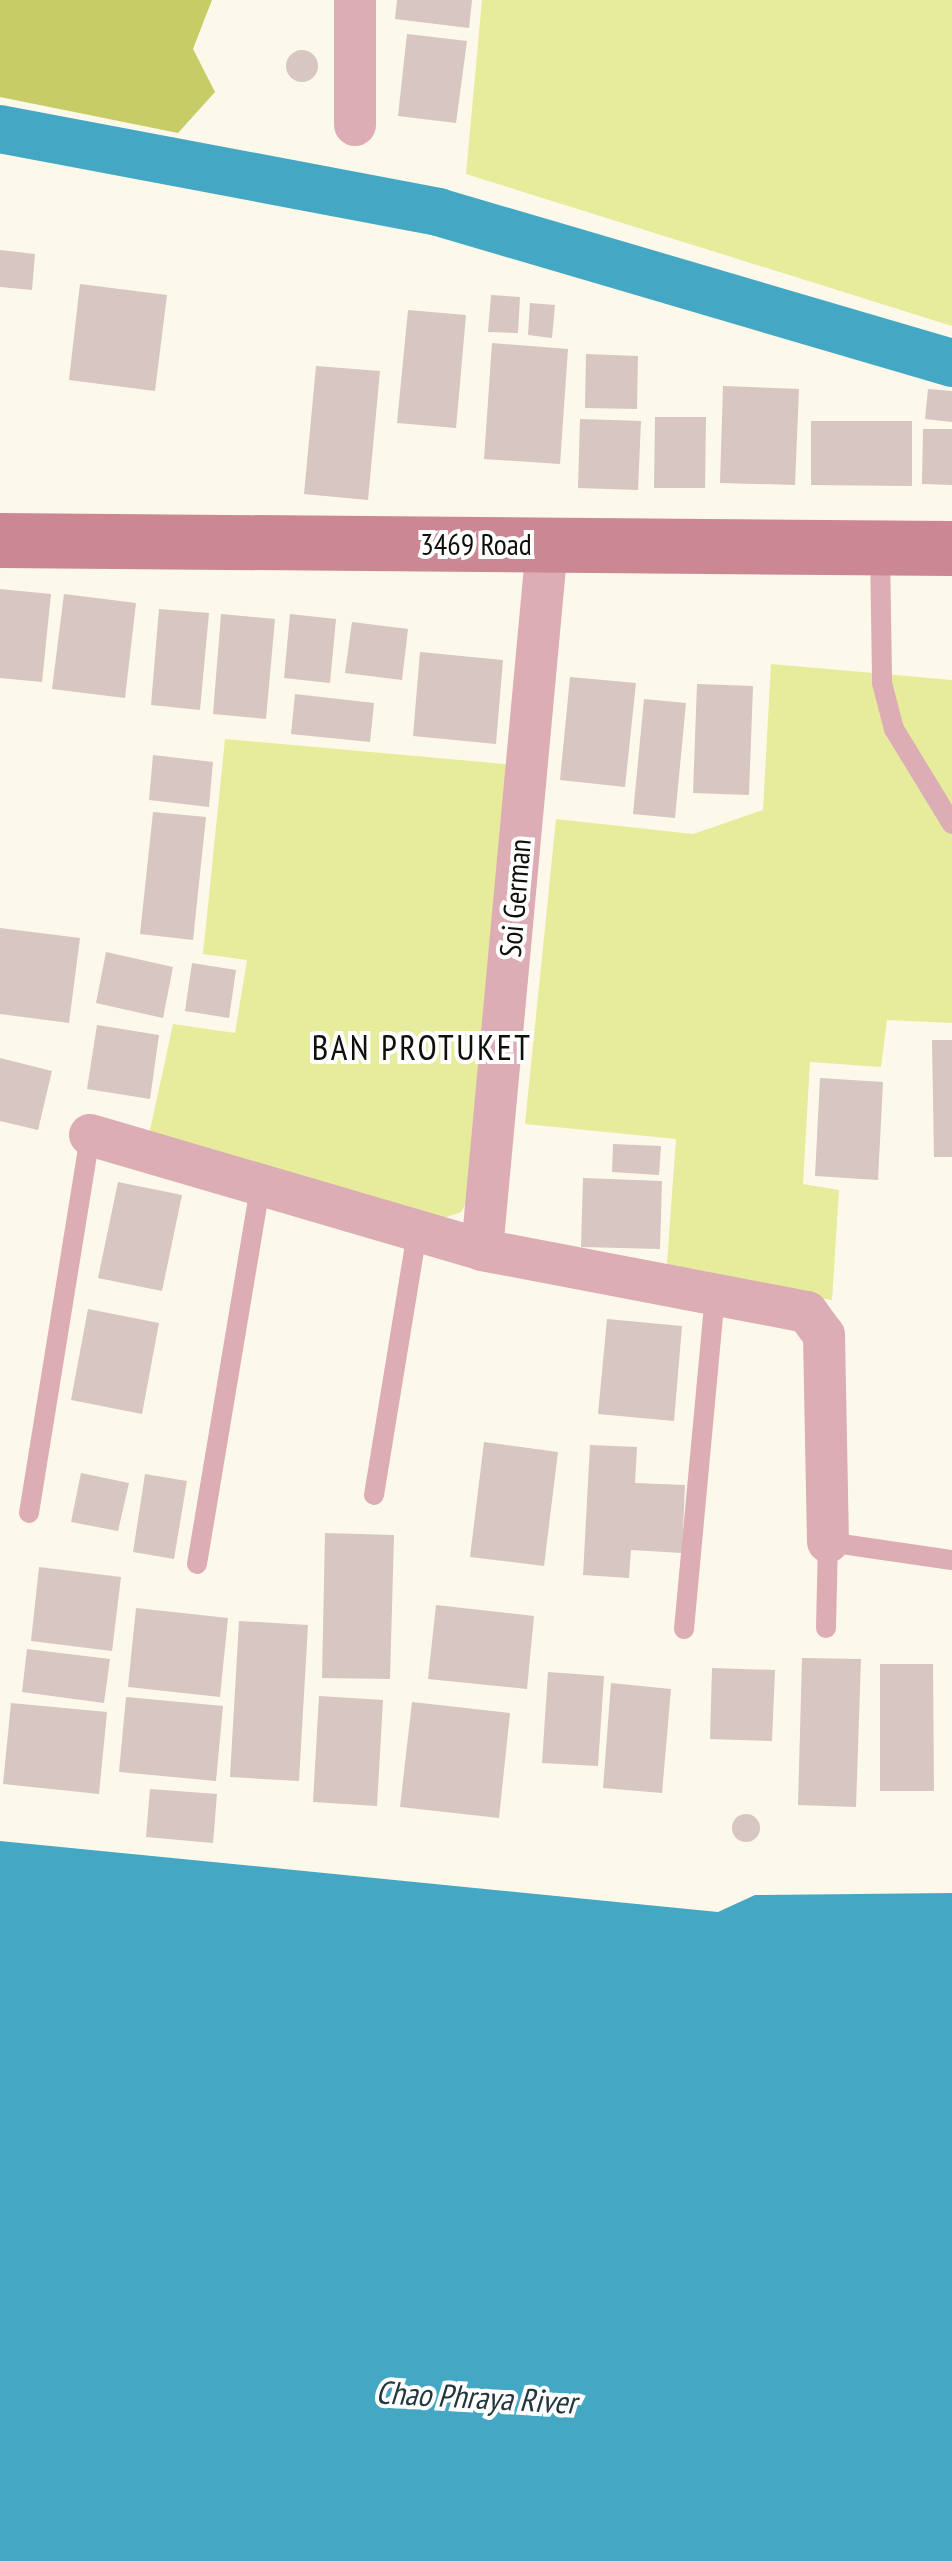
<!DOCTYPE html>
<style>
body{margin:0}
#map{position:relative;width:952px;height:2561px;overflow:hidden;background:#fcf9ea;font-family:"PT Sans Narrow",sans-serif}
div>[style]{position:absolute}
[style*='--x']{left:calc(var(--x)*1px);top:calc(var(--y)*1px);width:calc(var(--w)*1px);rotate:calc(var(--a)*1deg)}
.green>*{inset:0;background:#e6ec9b}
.forest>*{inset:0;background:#c7cc67}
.water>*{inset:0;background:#44a8c4}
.canal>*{height:48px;margin:-24px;padding:0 24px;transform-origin:24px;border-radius:24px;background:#44a8c4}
.building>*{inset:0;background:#d7c6c2}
.round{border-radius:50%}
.lane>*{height:20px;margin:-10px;padding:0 10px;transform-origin:10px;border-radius:10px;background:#ddadb6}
.street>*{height:42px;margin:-21px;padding:0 21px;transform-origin:21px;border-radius:21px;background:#ddadb6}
.secondary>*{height:55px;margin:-27.5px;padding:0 27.5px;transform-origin:27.5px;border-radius:27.5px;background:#cc8795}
span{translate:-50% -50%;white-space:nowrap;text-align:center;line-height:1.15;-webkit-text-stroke:8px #fff;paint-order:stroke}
.street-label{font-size:30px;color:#100f0a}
.water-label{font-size:32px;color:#22383f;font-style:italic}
.quarter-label{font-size:35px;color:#100f0a;letter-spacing:2.5px}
</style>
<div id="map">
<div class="green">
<div style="clip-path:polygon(482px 0,952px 0,952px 326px,466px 174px)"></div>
<div style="clip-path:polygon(771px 664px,952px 680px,952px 1023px,887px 1020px,881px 1067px,810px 1062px,803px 1184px,839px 1190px,832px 1300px,666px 1277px,676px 1139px,525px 1124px,556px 819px,693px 834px,763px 810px)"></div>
<div style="clip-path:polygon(225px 739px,516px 765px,477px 1183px,461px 1212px,428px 1224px,149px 1135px,173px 1024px,235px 1033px,247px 960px,203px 954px)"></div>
</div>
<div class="forest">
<div style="clip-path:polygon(0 0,212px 0,193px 49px,215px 92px,178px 133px,0 97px)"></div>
</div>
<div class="water">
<div style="clip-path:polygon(0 1841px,718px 1912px,755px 1895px,952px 1893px,952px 2561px,0 2561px)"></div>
</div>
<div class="canal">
<div style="--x:0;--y:129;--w:446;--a:10.7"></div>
<div style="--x:438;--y:212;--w:536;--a:16.37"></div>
</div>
<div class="building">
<div style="clip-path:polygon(397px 0,472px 0,469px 28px,395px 19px)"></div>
<div style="clip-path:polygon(407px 34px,467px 41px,456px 123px,398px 116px)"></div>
<div class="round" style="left:286px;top:50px;width:32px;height:32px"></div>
<div style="clip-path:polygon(0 250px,35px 254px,32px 290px,0 287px)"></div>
<div style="clip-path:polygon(80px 284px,167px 295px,155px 391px,69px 380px)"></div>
<div style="clip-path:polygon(491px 295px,520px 297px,518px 333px,488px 332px)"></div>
<div style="clip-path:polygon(530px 303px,555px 305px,552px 338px,528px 335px)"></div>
<div style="clip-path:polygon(408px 310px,466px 315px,456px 428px,397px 423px)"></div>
<div style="clip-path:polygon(492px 343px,568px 349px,560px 464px,484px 459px)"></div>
<div style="clip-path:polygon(586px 354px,638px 356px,637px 409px,585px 408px)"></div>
<div style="clip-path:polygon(316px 366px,380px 371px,368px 500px,304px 494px)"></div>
<div style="clip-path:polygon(723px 386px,799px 389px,795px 485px,720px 483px)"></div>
<div style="clip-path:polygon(928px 389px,952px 391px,952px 422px,925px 419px)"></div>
<div style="clip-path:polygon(655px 417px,706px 417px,705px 488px,654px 488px)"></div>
<div style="clip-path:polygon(580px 419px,641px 421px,638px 490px,578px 488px)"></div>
<div style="clip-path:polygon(811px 421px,912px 421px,912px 486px,811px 485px)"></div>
<div style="clip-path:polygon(923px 429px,952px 429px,952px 485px,922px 484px)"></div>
<div style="clip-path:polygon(0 589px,51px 594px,42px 682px,0 678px)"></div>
<div style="clip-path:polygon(64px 594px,136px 603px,125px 698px,52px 689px)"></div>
<div style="clip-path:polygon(159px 609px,209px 613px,200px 710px,151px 705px)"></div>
<div style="clip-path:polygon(221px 614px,275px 619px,266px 719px,213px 714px)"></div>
<div style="clip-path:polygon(290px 614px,336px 619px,330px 683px,284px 678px)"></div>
<div style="clip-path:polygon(352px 622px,408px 629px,402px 680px,345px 673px)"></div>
<div style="clip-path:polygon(420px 652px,503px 660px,496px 744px,413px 736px)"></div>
<div style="clip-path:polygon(570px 677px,636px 683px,625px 787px,560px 780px)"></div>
<div style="clip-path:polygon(697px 684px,753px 686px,749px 795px,693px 793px)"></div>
<div style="clip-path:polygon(295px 694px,374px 703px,370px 742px,291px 734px)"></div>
<div style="clip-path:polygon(644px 699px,686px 703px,675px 818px,633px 814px)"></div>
<div style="clip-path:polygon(153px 755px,213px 762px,209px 807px,149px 800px)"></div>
<div style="clip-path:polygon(153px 812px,206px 817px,193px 940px,140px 934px)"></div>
<div style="clip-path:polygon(0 928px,80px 938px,69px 1023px,0 1014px)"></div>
<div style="clip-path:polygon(106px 952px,173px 967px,163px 1018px,96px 1003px)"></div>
<div style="clip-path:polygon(192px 963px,236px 970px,229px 1018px,185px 1011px)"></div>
<div style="clip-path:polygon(97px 1025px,159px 1035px,150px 1099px,87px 1089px)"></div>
<div style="clip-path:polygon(932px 1040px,952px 1040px,952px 1157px,934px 1157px)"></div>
<div style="clip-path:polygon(0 1058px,52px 1071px,38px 1130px,0 1121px)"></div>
<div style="clip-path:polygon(820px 1078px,883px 1082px,878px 1180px,815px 1176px)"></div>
<div style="clip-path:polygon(613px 1144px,661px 1146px,659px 1175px,612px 1172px)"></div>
<div style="clip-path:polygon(583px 1178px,662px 1181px,660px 1249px,581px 1247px)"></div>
<div style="clip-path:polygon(118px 1182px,182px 1195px,162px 1291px,98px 1278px)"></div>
<div style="clip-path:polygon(88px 1309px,159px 1323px,142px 1414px,71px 1400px)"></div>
<div style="clip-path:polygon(607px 1319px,682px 1326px,674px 1421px,598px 1414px)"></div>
<div style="clip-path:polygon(484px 1442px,558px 1452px,544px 1566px,470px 1557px)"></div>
<div style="clip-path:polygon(590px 1445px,637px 1447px,635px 1483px,685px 1485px,682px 1553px,631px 1550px,629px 1578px,583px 1575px)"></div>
<div style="clip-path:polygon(81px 1473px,129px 1483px,118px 1531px,71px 1522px)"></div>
<div style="clip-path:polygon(145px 1474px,187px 1481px,174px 1559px,133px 1552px)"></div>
<div style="clip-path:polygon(325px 1533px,394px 1535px,390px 1679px,322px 1678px)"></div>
<div style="clip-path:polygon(39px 1567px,121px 1577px,112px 1651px,31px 1641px)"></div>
<div style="clip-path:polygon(436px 1605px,534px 1616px,527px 1689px,428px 1679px)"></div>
<div style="clip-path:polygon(136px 1608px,228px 1618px,220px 1697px,128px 1687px)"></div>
<div style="clip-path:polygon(239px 1621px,308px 1625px,299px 1781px,230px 1777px)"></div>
<div style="clip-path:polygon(27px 1649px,110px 1659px,104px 1703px,22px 1692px)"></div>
<div style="clip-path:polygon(802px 1658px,861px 1659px,856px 1807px,798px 1805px)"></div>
<div style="clip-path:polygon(880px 1664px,933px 1664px,934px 1791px,880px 1791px)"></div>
<div style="clip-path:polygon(712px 1668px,775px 1670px,772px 1741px,710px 1739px)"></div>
<div style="clip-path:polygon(548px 1672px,604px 1676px,598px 1766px,542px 1763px)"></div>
<div style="clip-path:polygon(611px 1683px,671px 1689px,662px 1793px,603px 1788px)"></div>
<div style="clip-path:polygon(319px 1696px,383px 1700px,377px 1806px,313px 1802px)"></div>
<div style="clip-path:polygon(126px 1697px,223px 1706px,216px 1781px,119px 1772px)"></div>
<div style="clip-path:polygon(412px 1702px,510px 1713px,499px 1818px,400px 1807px)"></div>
<div style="clip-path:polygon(11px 1703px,107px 1712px,99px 1794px,3px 1784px)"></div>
<div style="clip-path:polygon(150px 1789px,217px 1794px,213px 1843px,146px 1837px)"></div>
<div class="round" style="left:732px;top:1814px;width:28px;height:28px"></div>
</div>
<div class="lane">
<div style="--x:880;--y:549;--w:134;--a:89.1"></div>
<div style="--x:882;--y:683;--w:48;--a:75.4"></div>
<div style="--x:894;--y:729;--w:111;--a:58.6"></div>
<div style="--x:374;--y:1495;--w:266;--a:-80.7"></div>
<div style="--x:29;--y:1513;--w:383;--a:-80.8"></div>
<div style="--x:197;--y:1564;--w:381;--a:-80.5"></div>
<div style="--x:826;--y:1628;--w:86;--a:-88.7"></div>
<div style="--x:828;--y:1542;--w:125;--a:8.3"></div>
<div style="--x:684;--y:1629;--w:333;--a:-84.7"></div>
</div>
<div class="street">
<div style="--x:355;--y:0;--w:125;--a:90"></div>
<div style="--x:90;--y:1135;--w:409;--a:16.3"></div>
<div style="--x:482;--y:1250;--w:331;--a:10.8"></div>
<div style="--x:807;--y:1312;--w:29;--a:54"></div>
<div style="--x:824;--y:1335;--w:207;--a:88.9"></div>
<div style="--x:482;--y:1250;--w:708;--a:-84.73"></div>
</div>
<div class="secondary">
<div style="--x:0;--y:540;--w:952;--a:0.48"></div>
</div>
<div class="street-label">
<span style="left:476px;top:544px">3469 Road</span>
<span style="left:515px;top:898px;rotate:-85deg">Soi German</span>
</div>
<div class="water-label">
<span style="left:476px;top:2397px;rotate:3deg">Chao Phraya River</span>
</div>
<div class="quarter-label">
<span style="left:422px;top:1047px">BAN PROTUKET</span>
</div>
</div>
